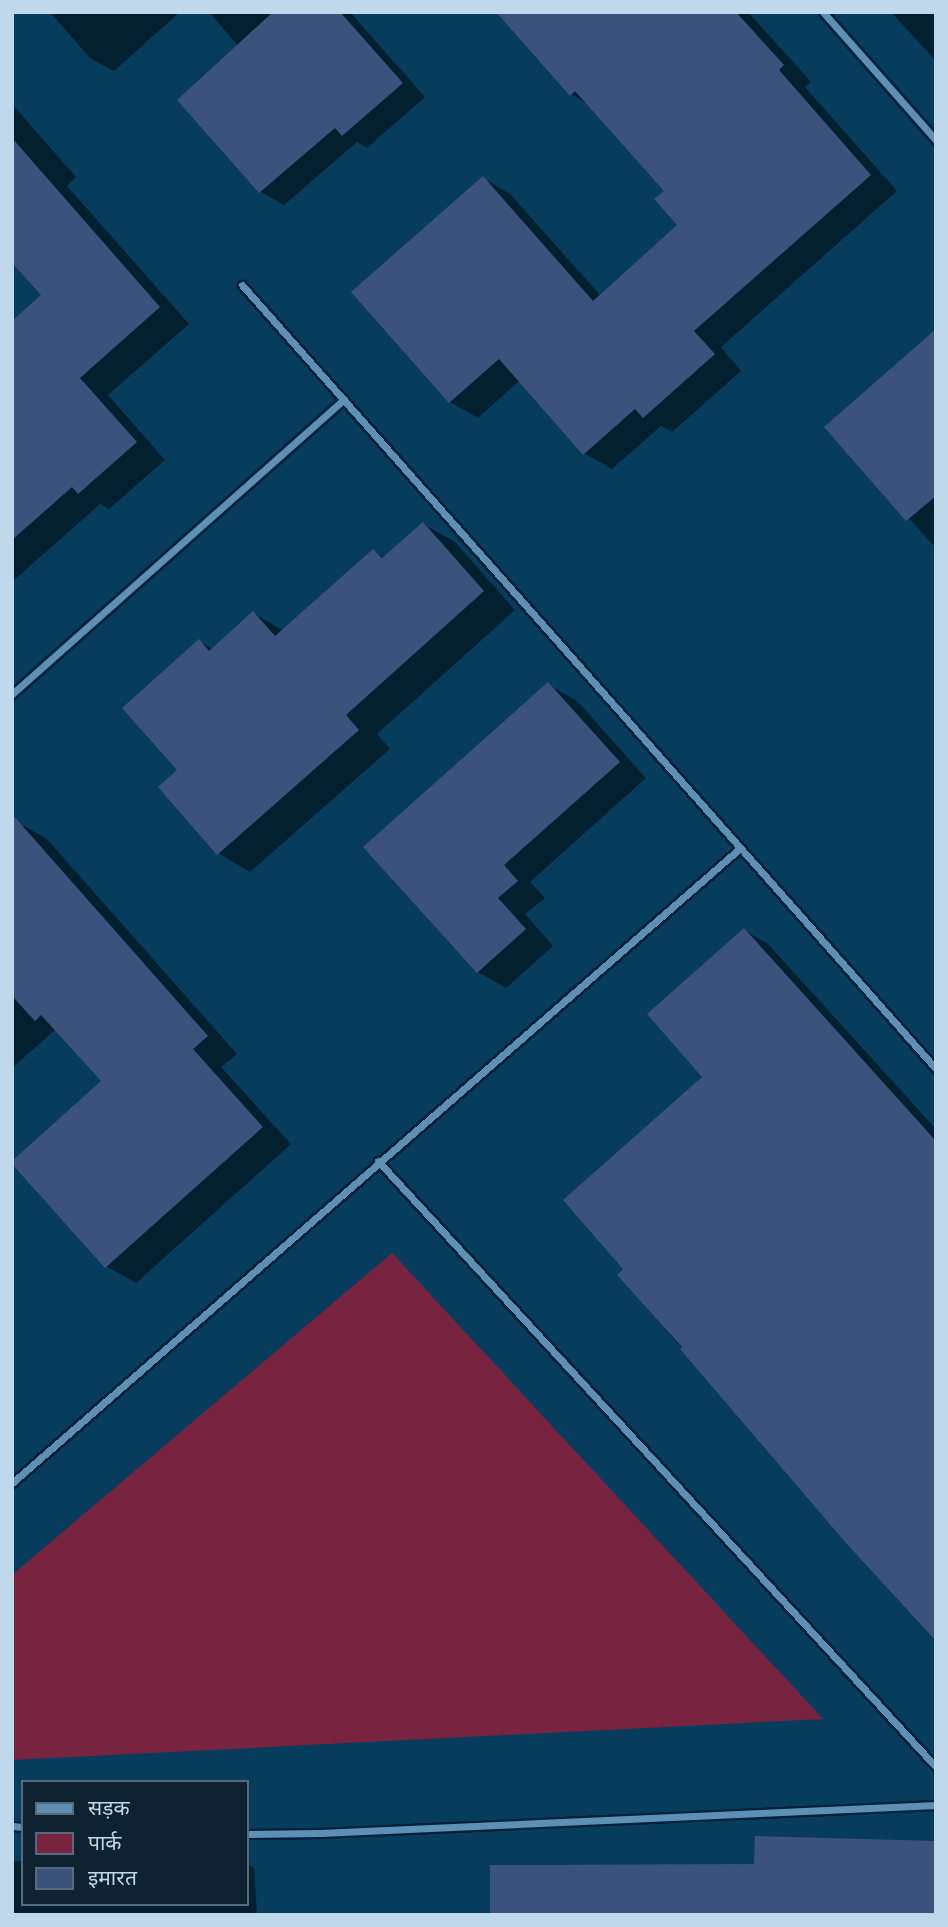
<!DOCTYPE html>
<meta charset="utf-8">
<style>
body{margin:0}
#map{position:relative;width:948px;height:1927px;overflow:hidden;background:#073c5d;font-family:Merriweather,"Noto Sans Devanagari",serif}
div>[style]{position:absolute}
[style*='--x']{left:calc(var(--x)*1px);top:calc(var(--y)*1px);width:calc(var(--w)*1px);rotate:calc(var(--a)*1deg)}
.green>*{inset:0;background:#782441}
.shadow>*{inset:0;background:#0007}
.building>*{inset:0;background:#3b527d}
.roads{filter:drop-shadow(2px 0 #00223b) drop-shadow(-2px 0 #00223b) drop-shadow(0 2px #00223b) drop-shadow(0 -2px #00223b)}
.minor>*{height:7px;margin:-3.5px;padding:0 3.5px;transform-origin:3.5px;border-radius:3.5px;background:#5e8fb5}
span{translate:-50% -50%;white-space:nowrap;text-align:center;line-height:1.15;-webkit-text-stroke:6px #0e2231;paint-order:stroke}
.frame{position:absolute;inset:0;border:14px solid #bfd8ec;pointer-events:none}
.legend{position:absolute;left:21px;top:1780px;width:228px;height:126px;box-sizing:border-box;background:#0e2231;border:2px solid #556b7c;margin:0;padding:9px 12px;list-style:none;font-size:21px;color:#bfd8ec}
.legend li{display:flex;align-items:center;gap:14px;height:35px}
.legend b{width:35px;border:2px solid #556b7c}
</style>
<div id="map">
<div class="green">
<div style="clip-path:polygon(392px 1253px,823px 1719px,12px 1760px,12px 1575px)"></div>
</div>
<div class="shadow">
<div style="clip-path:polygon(50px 12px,180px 12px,114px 71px,90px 58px)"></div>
<div style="clip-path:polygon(209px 12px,350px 12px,425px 97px,367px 148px,357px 142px,284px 205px,261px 192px,239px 47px)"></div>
<div style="clip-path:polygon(500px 12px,748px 12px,811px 82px,805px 87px,897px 191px,721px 347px,741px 371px,672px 432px,661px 426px,612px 469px,584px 453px,520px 380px,478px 418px,450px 402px,483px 178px,510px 194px,601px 296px,679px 225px,666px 191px,590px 105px,571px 94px)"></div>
<div style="clip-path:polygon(891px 12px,936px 12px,936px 61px)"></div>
<div style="clip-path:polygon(12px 104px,76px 177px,67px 186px,189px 324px,108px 395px,165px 460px,109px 509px,100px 504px,12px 582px,12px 323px,43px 295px,12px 260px)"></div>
<div style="clip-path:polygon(936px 332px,936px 548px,827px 428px)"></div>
<div style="clip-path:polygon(423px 524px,455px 542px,515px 610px,377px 734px,390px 749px,250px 872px,218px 853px,180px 770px,200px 642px,213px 649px,253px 613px,284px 631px,373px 551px,385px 558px)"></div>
<div style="clip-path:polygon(549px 685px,577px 701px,646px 778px,530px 882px,545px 898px,525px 914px,553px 946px,506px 988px,478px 972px,366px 847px)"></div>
<div style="clip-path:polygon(17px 822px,47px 839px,237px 1054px,221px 1067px,291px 1144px,136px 1283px,106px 1266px,103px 1081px,55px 1030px,12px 1068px,12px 826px)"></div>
<div style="clip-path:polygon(744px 930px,768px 944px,936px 1129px,936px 1638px,901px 1603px,619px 1275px,626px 1269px,704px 1077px)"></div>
<div style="clip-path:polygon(12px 1861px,23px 1861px,23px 1904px,247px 1904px,247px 1864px,254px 1868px,257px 1915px,12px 1915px)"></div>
</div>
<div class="building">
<div style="clip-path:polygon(273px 12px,340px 12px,403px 83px,342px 136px,335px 128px,259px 193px,177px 100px)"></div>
<div style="clip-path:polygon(496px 12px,736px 12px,784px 65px,779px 70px,871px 175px,694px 331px,715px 354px,643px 418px,635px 409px,583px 455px,499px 359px,449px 403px,351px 292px,483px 176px,593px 301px,677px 225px,654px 199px,664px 191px,575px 91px,570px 96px)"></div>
<div style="clip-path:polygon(12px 138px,160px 307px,80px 378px,137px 442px,78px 494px,72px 487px,12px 540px,12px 321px,41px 295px,12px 263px)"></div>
<div style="clip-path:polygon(936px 329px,936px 496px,906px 521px,824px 427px)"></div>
<div style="clip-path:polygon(423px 522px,484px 591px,346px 715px,359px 730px,217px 855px,158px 787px,177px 770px,122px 708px,199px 639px,209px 651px,253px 611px,275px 636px,373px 549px,382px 558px)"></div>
<div style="clip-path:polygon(548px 682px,620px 762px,504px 865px,518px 881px,498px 898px,526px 929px,477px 973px,363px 847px)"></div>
<div style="clip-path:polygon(12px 814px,208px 1036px,193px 1049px,263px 1127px,105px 1268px,12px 1164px,12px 1161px,101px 1081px,41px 1015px,35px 1021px,12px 996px)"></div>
<div style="clip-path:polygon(744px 928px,936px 1141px,936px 1641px,846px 1543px,680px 1349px,682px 1347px,617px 1275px,623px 1269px,563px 1200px,702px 1077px,647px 1014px)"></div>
<div style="clip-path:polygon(755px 1836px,936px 1841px,936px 1915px,490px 1915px,490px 1865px,754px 1864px)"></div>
</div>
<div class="roads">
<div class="minor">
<div style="--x:823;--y:12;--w:171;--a:48.6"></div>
<div style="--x:242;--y:285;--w:1047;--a:48.48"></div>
<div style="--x:12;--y:694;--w:444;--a:-41.6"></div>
<div style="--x:378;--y:1161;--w:824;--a:47.36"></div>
<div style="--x:12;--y:1483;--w:963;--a:-41.09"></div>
<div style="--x:12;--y:1826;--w:11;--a:5"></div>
<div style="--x:247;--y:1834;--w:73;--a:-0.8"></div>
<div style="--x:320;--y:1833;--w:617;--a:-2.6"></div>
</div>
</div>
<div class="frame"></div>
<ul class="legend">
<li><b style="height:9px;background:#5e8fb5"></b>सड़क</li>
<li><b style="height:19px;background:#782441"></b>पार्क</li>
<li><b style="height:19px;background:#3b527d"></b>इमारत</li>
</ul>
</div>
